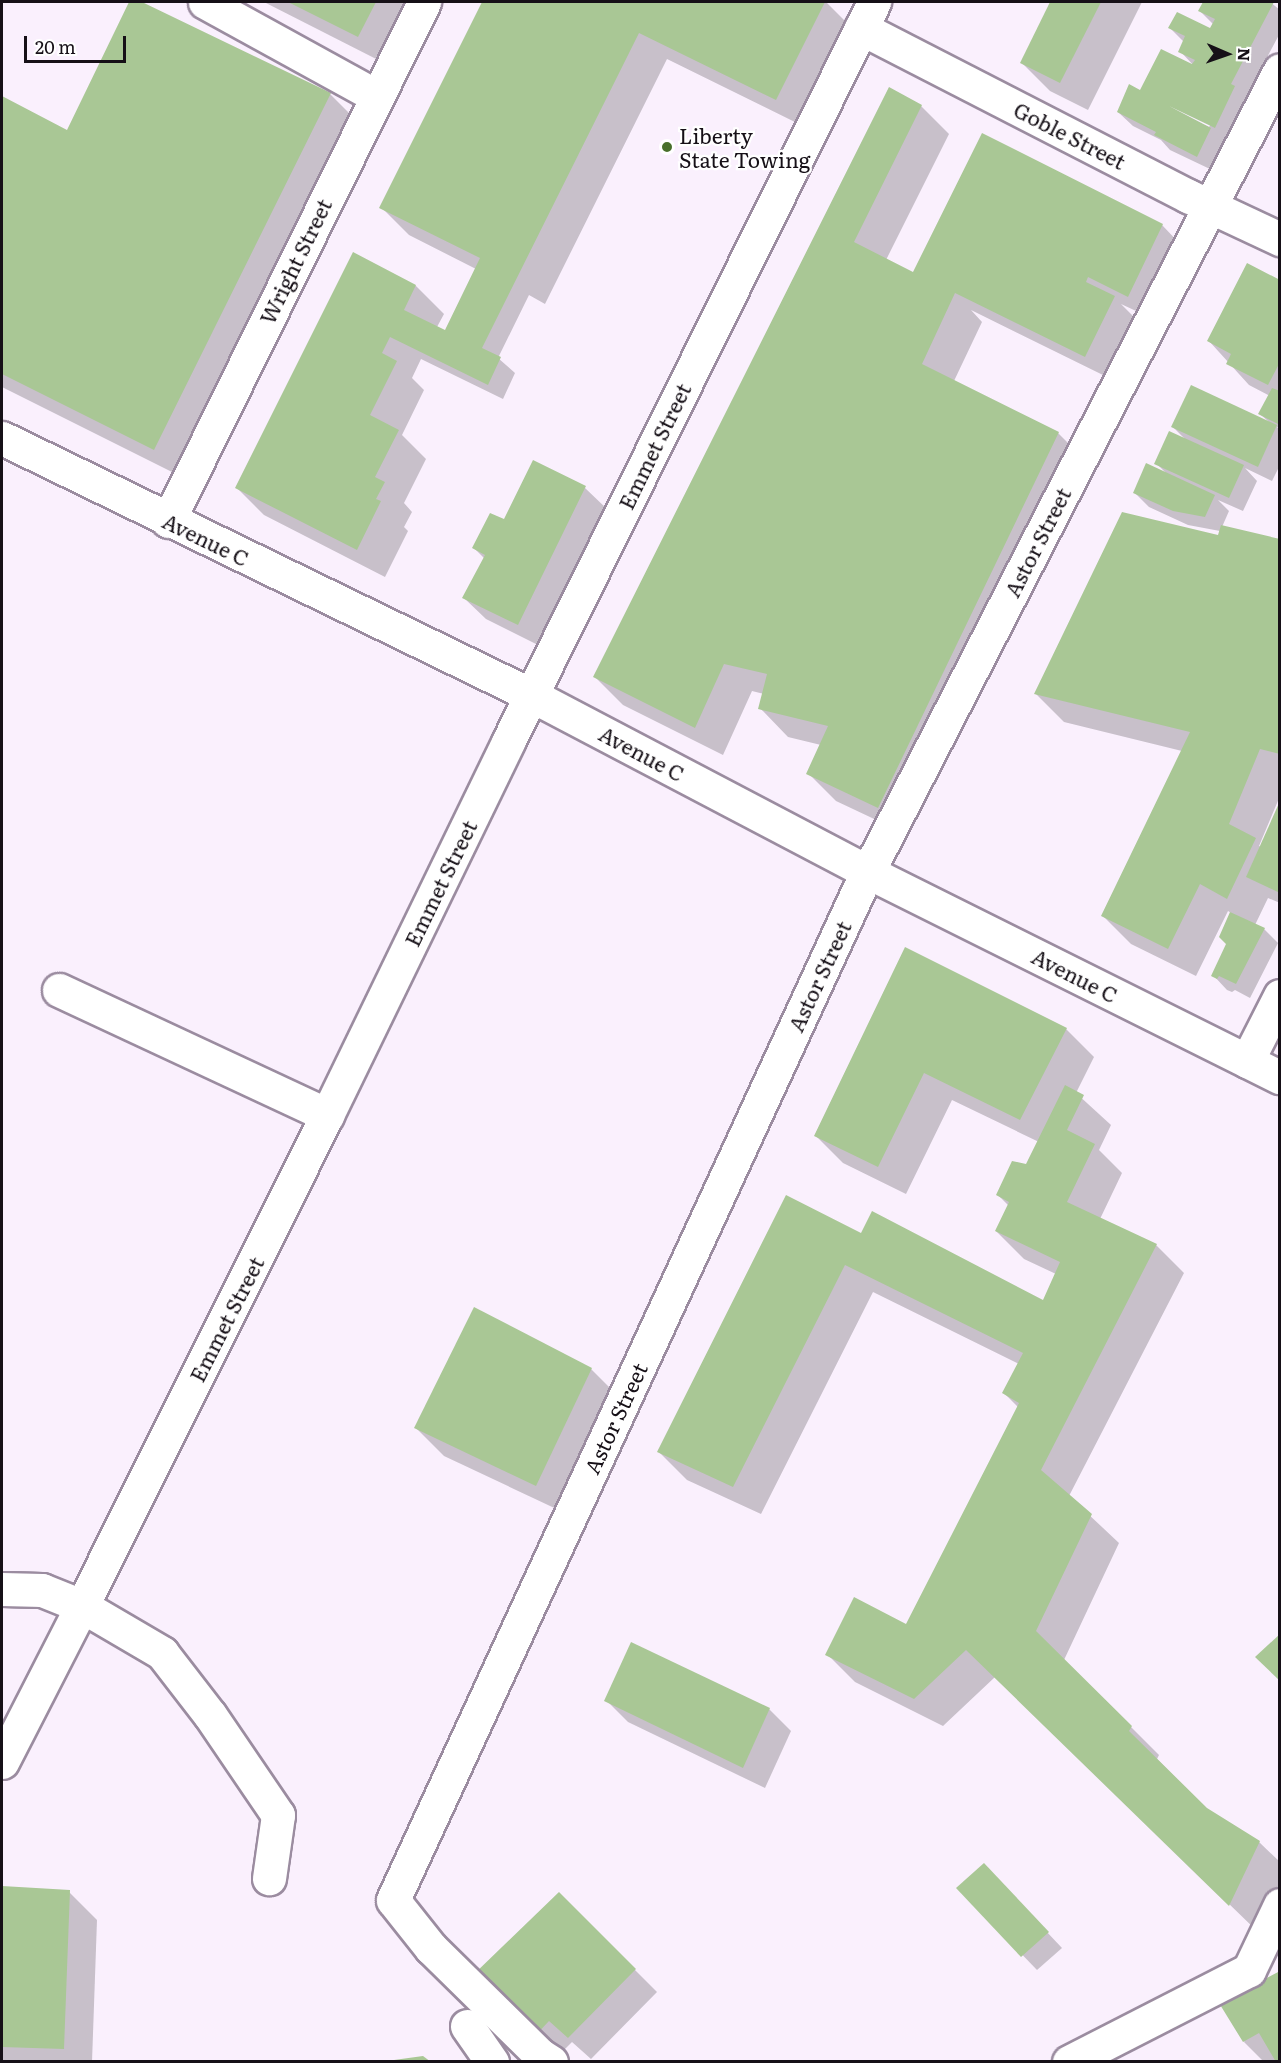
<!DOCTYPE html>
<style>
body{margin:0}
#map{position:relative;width:1281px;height:2063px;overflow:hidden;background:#faf0fd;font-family:Literata,serif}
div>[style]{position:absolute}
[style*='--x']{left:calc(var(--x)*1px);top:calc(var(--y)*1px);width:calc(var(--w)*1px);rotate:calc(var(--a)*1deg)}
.shadow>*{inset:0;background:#0003}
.building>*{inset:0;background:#a9c795}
.roads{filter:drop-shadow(2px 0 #9b8ca0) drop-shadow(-2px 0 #9b8ca0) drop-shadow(0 2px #9b8ca0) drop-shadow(0 -2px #9b8ca0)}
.minor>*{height:33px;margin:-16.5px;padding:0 16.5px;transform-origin:16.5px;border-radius:16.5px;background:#fff}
.dots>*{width:16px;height:16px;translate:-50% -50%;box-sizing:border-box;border:3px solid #fff;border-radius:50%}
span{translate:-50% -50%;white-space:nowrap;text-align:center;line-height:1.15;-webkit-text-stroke:4.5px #fff;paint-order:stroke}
.poi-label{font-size:21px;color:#161017}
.left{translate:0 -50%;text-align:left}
.street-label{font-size:21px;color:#161017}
.frame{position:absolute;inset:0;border:3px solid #161017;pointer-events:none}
.north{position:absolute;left:1197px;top:24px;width:60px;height:60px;-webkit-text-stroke:4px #fff;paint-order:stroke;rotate:92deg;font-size:16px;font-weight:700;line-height:24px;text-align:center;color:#161017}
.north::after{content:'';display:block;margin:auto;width:21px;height:27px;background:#161017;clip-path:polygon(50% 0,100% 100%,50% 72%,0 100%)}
.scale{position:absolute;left:24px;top:36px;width:102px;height:27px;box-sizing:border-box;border:3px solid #161017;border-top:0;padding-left:8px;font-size:18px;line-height:21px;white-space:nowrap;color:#161017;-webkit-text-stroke:4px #fff;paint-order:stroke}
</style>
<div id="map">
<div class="shadow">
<div style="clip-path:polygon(130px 2px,138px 2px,330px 94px,358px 122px,182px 477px,2px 387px,2px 97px,68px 132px)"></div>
<div style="clip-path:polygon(264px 2px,417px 2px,386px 64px)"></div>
<div style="clip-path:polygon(483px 2px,826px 2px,853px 29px,805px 127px,667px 59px,545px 304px,529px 295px,498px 358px,515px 373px,503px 399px,421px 359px,412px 378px,424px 390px,402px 435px,426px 459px,404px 503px,412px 512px,404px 527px,408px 531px,385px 577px,264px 515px,236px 487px,353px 255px,416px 286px,444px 314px,437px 327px,446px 332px,476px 269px,409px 235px,381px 207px)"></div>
<div style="clip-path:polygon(1051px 2px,1142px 2px,1088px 110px,1050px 91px,1022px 63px)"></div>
<div style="clip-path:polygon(evenodd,1205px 2px,1270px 2px,1280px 10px,1280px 33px,1245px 99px,1248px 102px,1212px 170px,1170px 150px,1161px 140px,1133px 126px,1118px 112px,1140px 92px,1195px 67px,1180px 51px,1184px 42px,1170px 28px,1210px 30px,1214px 25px,1200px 11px,1205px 2px,1168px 104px,1211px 124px,1209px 127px,1167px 108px,1168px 104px)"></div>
<div style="clip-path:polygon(921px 106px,949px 134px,886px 260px,919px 277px,1162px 225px,1183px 247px,1149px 317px,1121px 304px,1136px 319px,1107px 377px,971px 310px,982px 322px,954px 381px,1058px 433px,1086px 461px,906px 834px,836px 801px,808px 773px,821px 745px,788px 737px,760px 708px,764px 694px,752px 691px,723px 755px,623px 705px,595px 677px)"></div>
<div style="clip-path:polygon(1280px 281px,1280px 427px,1277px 427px,1280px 430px,1280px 465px,1272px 481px,1245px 468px,1257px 481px,1243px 511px,1218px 500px,1229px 511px,1222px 527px,1280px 540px,1280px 796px,1259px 846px,1261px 847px,1280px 808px,1280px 903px,1268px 898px,1255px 925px,1264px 929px,1278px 943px,1250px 998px,1235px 990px,1232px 992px,1227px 990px,1213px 975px,1228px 944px,1231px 913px,1228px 911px,1196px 976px,1131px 944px,1103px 916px,1182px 751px,1064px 722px,1036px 694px,1219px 536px,1220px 531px,1188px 525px,1149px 507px,1134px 492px,1167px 474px,1156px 463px,1186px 440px,1173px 427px,1269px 422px,1260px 414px,1270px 396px,1249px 385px,1209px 341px)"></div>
<div style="clip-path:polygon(585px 488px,607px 509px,540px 646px,486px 619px,464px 598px,485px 559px,474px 548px,504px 521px)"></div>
<div style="clip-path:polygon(905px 949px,1066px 1029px,1094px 1057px,1076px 1093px,1111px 1125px,1099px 1150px,1122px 1173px,1100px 1219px,1156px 1245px,1184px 1273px,1069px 1496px,1119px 1543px,1064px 1660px,1159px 1755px,1157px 1759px,1206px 1809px,1259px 1842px,1280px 1862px,1280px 1886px,1258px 1932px,995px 1677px,943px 1726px,855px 1682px,827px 1654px,907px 1626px,1018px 1407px,1004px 1393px,1019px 1364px,873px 1292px,761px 1514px,687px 1480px,659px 1452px,862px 1235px,1044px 1302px,1056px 1274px,1024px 1259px,996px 1231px,1009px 1206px,998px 1195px,1027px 1166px,1039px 1142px,952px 1100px,906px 1194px,843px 1163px,815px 1135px)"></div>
<div style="clip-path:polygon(591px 1369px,619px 1397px,565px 1513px,444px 1456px,416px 1428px)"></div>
<div style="clip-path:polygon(606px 1700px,769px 1709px,791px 1731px,765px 1788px,628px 1722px)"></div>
<div style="clip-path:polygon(998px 1880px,1062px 1948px,1037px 1970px,958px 1888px)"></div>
<div style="clip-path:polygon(2px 1887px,69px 1892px,97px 1920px,92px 2062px,2px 2062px)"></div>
<div style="clip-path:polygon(559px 1894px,657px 1992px,591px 2059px,572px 2042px,556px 2058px,473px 1977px)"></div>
<div style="clip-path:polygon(1280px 1972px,1280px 2062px,1264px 2062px,1244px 2042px)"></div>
</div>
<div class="building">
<div style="clip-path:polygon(129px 2px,142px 2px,331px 93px,154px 450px,2px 374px,2px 96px,67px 130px)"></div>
<div style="clip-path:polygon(288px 2px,376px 2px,358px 37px)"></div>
<div style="clip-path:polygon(482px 2px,825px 2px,776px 100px,639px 33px,482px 348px,501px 357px,488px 385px,390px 337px,382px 353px,397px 361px,370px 415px,399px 430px,375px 477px,385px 482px,376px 499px,381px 501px,357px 550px,235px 488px,353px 252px,416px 285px,404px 310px,445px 330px,480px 258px,379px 208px)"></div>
<div style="clip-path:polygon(1050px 2px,1101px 2px,1060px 83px,1020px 63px)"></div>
<div style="clip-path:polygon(1203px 2px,1274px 2px,1231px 84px,1235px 86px,1215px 128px,1169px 106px,1211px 128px,1197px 157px,1154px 135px,1156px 132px,1117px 112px,1129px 84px,1140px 90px,1161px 49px,1192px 64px,1195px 60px,1178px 52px,1185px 36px,1168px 28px,1177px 12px,1210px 28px,1215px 19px,1198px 11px)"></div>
<div style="clip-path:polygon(889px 87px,922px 105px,854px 242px,913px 272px,982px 133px,1163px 224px,1128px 297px,1088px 277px,1086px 282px,1115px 296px,1085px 357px,955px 293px,922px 364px,1059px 432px,878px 808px,806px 774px,828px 726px,758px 709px,767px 674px,724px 664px,695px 728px,593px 677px)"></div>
<div style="clip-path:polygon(1247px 263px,1280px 280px,1280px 362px,1268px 385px,1226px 364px,1231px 354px,1207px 341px)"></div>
<div style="clip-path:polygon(1191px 385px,1277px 425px,1258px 467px,1171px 427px)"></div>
<div style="clip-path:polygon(1272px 388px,1280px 391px,1280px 425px,1258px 414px)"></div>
<div style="clip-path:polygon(1169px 431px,1244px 465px,1229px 498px,1154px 464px)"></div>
<div style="clip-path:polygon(533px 460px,586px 486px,518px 625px,462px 598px,485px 555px,472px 548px,490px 513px,504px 519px)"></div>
<div style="clip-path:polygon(1146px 463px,1215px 495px,1205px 517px,1173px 511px,1133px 493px)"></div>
<div style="clip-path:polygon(1122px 512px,1218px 535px,1221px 525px,1280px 539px,1280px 754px,1260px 749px,1229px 824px,1256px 838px,1227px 899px,1200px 884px,1168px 949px,1101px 916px,1190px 732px,1034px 694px)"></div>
<div style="clip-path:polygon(1280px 801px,1280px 893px,1246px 877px)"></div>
<div style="clip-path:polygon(1230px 912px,1265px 928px,1236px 984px,1219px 976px,1217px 979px,1211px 976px,1226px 944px,1219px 937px)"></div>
<div style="clip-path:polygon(905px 947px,1067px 1028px,1020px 1120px,924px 1073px,878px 1167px,814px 1136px)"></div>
<div style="clip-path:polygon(1065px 1085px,1084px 1095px,1067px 1130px,1095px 1144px,1067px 1202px,1157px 1244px,1041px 1470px,1092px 1514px,1036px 1631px,1132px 1726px,1129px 1731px,1207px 1808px,1260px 1841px,1229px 1906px,966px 1650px,914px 1699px,825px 1655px,854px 1597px,906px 1624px,1019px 1403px,1002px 1393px,1023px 1353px,845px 1265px,733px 1487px,657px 1452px,786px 1195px,861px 1233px,872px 1211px,1043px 1300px,1060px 1262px,995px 1231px,1009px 1202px,996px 1195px,1012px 1161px,1026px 1164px)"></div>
<div style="clip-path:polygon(474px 1307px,592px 1368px,536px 1486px,414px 1428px)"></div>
<div style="clip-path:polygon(1280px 1634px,1280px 1681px,1255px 1657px)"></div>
<div style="clip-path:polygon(631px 1642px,770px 1708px,743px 1768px,604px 1701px)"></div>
<div style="clip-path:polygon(984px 1863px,1049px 1932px,1021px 1957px,956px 1888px)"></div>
<div style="clip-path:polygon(2px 1886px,70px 1890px,64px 2049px,2px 2047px)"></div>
<div style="clip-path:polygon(559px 1892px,636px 1969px,568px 2038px,549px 2021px,533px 2038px,471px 1977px)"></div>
<div style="clip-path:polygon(1280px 1971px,1280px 2062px,1276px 2062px,1259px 2033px,1243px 2042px,1219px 2003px)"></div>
<div style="clip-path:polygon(423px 2056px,431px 2062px,394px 2062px,394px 2060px)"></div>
</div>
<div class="roads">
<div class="minor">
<div style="--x:205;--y:2;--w:195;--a:28.8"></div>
<div style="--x:861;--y:28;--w:368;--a:27.2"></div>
<div style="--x:1188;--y:196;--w:102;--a:25.1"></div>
<div style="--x:2;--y:438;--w:588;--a:25.91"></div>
<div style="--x:531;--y:695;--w:381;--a:27.7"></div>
<div style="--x:868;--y:872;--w:460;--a:26.5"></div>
<div style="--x:168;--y:521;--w:579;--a:-63.74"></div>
<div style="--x:59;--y:990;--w:296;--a:25"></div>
<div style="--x:1247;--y:1061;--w:73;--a:-63.1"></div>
<div style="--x:2;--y:1589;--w:40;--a:1.4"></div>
<div style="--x:42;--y:1590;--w:43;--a:21.8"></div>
<div style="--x:82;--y:1606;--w:93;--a:30.4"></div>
<div style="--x:162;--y:1653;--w:78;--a:52.3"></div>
<div style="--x:210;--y:1715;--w:121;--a:55.8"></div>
<div style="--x:278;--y:1815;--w:64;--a:98.1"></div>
<div style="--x:2;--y:1762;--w:175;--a:-62.9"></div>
<div style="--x:82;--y:1606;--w:549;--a:-63.48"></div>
<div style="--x:327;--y:1115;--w:415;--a:-64.1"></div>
<div style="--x:508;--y:742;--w:826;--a:-63.68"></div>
<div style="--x:467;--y:2026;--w:44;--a:55.2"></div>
<div style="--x:551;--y:2062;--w:13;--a:-148"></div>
<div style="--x:540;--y:2055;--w:153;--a:-135.5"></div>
<div style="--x:431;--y:1948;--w:61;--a:-128.4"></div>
<div style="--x:393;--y:1900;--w:1118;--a:-65.25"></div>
<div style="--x:861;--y:885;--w:916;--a:-62.79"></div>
<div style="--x:1069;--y:2062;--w:202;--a:-27.1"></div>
<div style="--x:1249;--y:1970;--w:72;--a:-64.5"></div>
</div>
</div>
<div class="dots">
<div style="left:667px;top:147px;background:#486f2a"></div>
</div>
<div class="poi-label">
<span class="left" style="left:679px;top:147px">Liberty<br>State Towing</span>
</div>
<div class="street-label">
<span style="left:1070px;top:135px;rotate:27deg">Goble Street</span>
<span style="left:295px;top:261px;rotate:-64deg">Wright Street</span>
<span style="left:654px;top:446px;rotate:-64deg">Emmet Street</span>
<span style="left:206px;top:539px;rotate:26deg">Avenue C</span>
<span style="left:1037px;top:542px;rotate:-63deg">Astor Street</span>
<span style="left:642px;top:753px;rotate:28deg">Avenue C</span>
<span style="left:440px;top:883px;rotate:-64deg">Emmet Street</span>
<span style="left:1075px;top:975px;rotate:27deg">Avenue C</span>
<span style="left:819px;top:976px;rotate:-65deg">Astor Street</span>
<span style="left:226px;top:1319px;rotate:-63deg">Emmet Street</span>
<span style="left:615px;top:1418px;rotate:-65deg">Astor Street</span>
</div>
<div class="frame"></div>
<div class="north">N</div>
<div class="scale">20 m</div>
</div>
